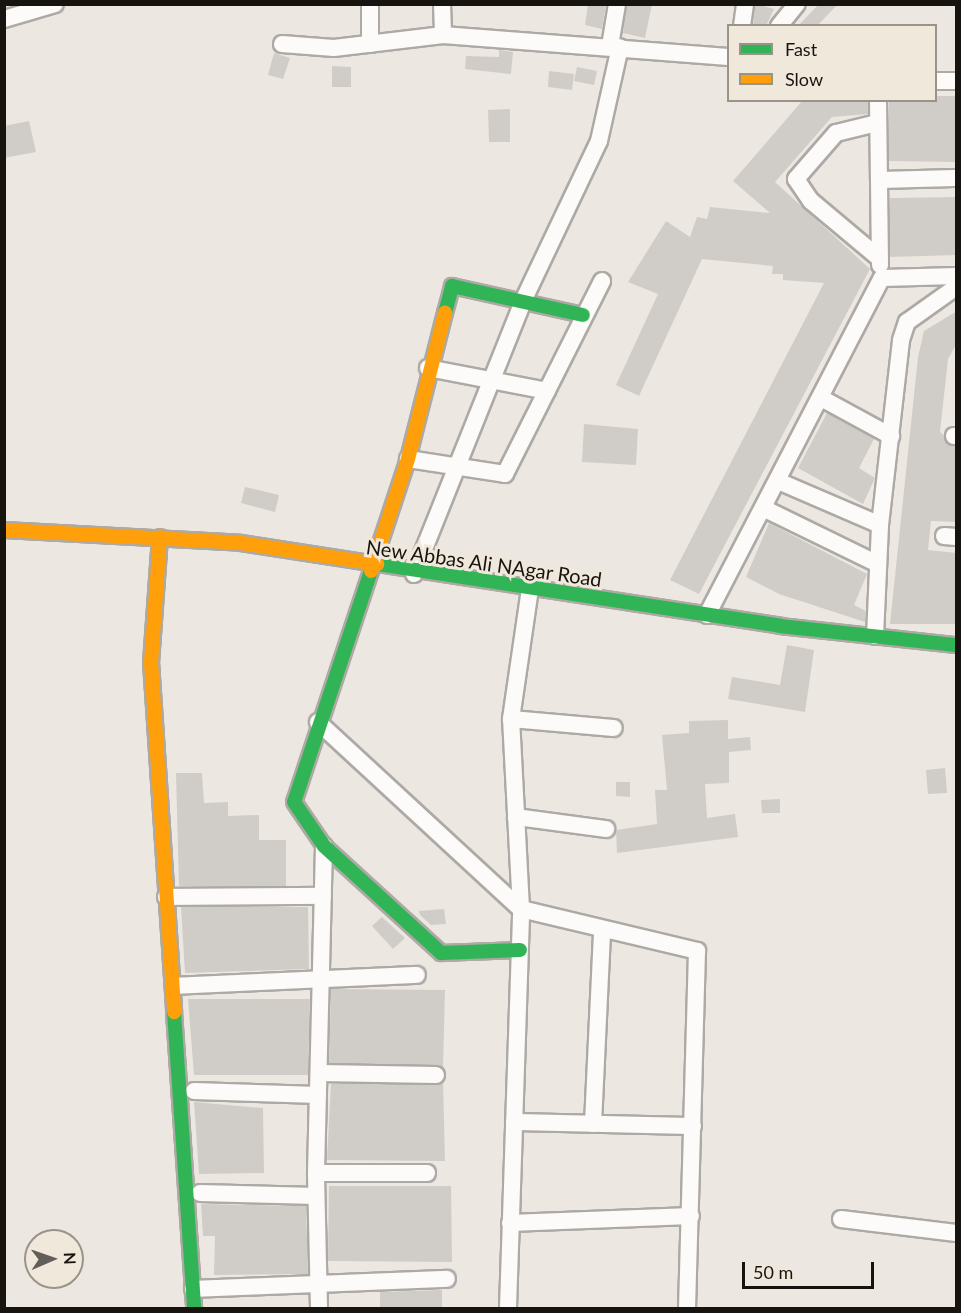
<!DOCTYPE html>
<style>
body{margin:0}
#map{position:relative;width:961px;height:1313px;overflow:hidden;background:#ece7e1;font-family:Lato,sans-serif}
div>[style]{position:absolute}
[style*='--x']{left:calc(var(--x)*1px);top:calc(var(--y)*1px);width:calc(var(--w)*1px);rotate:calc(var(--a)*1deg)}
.building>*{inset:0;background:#d0cdc8}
.roads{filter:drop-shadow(2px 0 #ada9a4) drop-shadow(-2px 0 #ada9a4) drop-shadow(0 2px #ada9a4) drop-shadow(0 -2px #ada9a4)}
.street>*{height:16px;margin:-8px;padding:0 8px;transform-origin:8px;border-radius:8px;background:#fcfbfa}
.fast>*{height:14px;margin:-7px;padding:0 7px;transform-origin:7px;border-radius:7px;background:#30b455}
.slow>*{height:14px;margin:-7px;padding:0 7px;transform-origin:7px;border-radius:7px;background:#ff9f0a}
span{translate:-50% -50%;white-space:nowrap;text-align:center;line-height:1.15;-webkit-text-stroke:6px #f1e8dc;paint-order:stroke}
.street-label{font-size:20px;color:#171410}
.frame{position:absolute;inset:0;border:6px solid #171410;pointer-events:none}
.legend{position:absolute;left:727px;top:24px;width:210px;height:78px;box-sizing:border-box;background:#f1e8dc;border:2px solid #9a938a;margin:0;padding:8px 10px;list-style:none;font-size:18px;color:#171410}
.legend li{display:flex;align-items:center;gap:12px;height:30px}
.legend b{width:30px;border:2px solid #9a938a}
.north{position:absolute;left:24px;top:1229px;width:60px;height:60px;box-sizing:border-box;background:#f1e8dc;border:2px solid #9a938a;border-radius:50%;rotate:88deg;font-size:16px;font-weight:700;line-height:24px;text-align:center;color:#171410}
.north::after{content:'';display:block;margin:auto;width:21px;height:27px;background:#625e59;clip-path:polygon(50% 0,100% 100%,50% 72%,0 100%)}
.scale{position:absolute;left:742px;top:1262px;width:132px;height:27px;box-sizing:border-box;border:3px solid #171410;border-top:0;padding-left:8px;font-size:18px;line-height:21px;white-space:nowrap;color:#171410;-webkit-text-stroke:4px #f1e8dc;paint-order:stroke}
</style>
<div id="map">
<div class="building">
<div style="clip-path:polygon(588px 4px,606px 4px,602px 29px,585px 25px)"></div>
<div style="clip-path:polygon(627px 4px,652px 4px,645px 38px,623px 33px)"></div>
<div style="clip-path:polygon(755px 4px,774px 9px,766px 26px,753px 26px)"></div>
<div style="clip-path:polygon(819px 4px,838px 4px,817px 26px,798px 26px)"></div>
<div style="clip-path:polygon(499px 50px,513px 52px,511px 74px,465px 69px,466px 56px,499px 57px)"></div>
<div style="clip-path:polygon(274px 53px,290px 58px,283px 79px,268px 75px)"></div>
<div style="clip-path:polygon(332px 66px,351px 67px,351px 87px,332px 87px)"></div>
<div style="clip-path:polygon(577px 67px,597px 71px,594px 85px,574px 81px)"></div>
<div style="clip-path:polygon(549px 71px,574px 74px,572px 90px,548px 87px)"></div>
<div style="clip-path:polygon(936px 96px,957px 96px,957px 162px,889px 161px,889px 100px,936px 100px)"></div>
<div style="clip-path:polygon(803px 100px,868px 100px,868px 114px,832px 117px,775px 182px,870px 269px,699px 594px,670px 580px,824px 283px,783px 280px,783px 274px,772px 274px,773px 266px,702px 259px,639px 396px,616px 385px,658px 294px,628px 282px,666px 221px,690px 237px,697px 217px,707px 219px,710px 207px,770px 213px,733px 181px)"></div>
<div style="clip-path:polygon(510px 109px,510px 142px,489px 142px,488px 110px)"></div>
<div style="clip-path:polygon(29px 121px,36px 152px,4px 158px,4px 126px)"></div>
<div style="clip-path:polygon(957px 197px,957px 255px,890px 257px,890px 198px)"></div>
<div style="clip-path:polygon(957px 311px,957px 343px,948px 359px,940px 432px,957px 446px,957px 522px,931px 521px,928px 550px,957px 553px,957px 624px,890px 624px,918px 357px,924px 331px)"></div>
<div style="clip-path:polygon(827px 413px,874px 439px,859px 468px,875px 478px,863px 504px,798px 468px)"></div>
<div style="clip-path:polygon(584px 424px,638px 429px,636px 465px,582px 462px)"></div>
<div style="clip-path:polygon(245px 487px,279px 495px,275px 512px,241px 503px)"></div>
<div style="clip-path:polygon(769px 523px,867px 574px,854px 605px,866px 611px,865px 622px,779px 594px,746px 577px)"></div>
<div style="clip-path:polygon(787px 645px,814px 650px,805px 712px,728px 699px,732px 677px,780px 685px)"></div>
<div style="clip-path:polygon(728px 720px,728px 739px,750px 737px,751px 750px,729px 752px,729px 783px,705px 784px,707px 818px,735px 814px,738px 837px,617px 853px,616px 830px,657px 824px,655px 790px,667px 790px,662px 735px,689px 733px,689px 721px)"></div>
<div style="clip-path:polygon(945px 768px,947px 793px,928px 794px,926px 770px)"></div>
<div style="clip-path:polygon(176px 773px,202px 773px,204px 803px,228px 802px,228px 816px,259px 815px,259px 840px,286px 840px,286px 886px,179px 886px)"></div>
<div style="clip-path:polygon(616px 782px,630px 782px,630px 797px,616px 796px)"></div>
<div style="clip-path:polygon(780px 799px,780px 813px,762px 813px,761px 800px)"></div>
<div style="clip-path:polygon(181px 907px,308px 907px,309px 969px,185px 973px)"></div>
<div style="clip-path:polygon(444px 909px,446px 924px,431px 925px,420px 915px,419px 911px)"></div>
<div style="clip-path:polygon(382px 917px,405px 938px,393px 949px,372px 926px)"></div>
<div style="clip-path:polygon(331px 989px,445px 990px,443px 1068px,329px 1063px)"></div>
<div style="clip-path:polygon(188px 999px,310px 999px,308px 1075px,194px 1075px)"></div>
<div style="clip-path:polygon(443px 1082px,445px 1161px,327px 1160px,331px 1084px)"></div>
<div style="clip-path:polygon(194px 1102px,263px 1108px,264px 1173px,199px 1174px)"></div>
<div style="clip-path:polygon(329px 1186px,451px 1186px,452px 1262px,328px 1261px)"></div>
<div style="clip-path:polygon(201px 1204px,306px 1206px,308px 1274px,214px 1275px,215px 1236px,203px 1236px)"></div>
<div style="clip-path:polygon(442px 1290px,442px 1308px,380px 1308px,380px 1292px)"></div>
</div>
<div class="roads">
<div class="street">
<div style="--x:370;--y:4;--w:40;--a:90"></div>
<div style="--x:442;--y:4;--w:31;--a:88"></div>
<div style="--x:4;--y:19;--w:53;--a:-16.4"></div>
<div style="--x:742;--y:26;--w:22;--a:-82"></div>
<div style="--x:779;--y:26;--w:28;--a:-51"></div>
<div style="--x:282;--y:44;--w:52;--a:4.4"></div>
<div style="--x:334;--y:48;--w:110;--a:-6.8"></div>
<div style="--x:443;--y:35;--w:286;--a:4.4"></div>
<div style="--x:610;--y:46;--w:43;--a:-80.5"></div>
<div style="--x:936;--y:81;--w:20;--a:0"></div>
<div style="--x:878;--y:100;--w:165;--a:89.3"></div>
<div style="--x:877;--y:123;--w:42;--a:166.3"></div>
<div style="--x:836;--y:133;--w:61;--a:131"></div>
<div style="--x:796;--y:179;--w:27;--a:56"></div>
<div style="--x:811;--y:201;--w:89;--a:40"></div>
<div style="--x:879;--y:180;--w:77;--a:-1.5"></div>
<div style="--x:428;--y:368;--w:121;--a:10.9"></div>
<div style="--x:821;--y:398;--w:80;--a:28.5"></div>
<div style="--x:954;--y:436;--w:2;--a:0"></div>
<div style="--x:408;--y:459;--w:98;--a:8.8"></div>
<div style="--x:505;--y:474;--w:216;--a:-63.3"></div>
<div style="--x:778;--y:481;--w:111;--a:23.3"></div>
<div style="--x:763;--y:508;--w:128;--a:26"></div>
<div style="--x:944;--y:536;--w:12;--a:5"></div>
<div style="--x:414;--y:574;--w:296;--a:-68.2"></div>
<div style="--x:524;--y:299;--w:175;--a:-64.6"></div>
<div style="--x:599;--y:141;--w:96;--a:-77.4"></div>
<div style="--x:707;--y:615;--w:380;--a:-62.6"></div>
<div style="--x:882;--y:278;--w:74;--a:-1.5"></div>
<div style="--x:875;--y:636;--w:111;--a:-87.4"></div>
<div style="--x:880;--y:525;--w:186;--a:-83.5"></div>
<div style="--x:901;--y:340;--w:19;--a:-72"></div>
<div style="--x:907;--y:322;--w:60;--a:-35.5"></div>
<div style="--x:511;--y:719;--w:103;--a:5"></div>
<div style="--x:318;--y:722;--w:276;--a:42.7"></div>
<div style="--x:521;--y:909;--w:181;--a:13.4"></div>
<div style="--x:697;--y:951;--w:357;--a:91.6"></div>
<div style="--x:516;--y:817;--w:91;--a:7.6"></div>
<div style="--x:166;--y:897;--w:157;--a:-0.4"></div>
<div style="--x:174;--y:986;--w:243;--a:-2.6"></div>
<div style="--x:320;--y:1073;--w:116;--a:1"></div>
<div style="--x:194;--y:1091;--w:124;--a:1.8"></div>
<div style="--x:514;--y:1122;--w:179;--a:1.3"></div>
<div style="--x:593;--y:1124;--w:194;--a:-87.3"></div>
<div style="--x:316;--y:1173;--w:111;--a:0"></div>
<div style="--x:200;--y:1193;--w:116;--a:1.5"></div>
<div style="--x:841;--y:1219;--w:116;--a:6.9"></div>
<div style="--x:510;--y:1223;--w:181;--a:-2.2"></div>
<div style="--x:193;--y:1289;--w:254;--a:-2.3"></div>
<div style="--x:319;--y:1308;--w:135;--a:-91.3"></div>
<div style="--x:316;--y:1173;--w:327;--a:-88.6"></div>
<div style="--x:508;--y:1308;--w:399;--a:-88.1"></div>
<div style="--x:521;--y:909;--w:190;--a:-93"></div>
<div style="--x:511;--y:719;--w:131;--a:-81.7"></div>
</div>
<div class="fast">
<div style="--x:445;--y:313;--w:28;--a:-75"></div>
<div style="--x:452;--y:286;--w:134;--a:12.5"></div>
<div style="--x:377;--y:564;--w:408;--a:8.7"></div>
<div style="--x:780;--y:626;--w:177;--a:6.2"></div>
<div style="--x:371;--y:571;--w:243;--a:108.4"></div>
<div style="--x:294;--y:802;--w:53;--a:55.7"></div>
<div style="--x:324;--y:846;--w:159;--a:42.4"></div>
<div style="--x:441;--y:953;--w:79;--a:-2.2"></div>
<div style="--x:174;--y:1012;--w:297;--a:86.1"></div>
</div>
<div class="slow">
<div style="--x:4;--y:530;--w:237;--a:3.1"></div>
<div style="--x:241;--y:543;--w:138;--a:8.8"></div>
<div style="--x:160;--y:537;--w:125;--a:94.1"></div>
<div style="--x:151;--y:662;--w:351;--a:86.2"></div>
<div style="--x:371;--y:571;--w:118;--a:-71.7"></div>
<div style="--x:408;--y:459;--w:151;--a:-75.8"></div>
</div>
</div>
<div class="street-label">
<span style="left:484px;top:563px;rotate:8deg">New Abbas Ali NAgar Road</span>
</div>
<div class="frame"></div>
<ul class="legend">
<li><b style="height:8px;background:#30b455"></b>Fast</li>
<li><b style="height:8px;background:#ff9f0a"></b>Slow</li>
</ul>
<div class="north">N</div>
<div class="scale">50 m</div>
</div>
